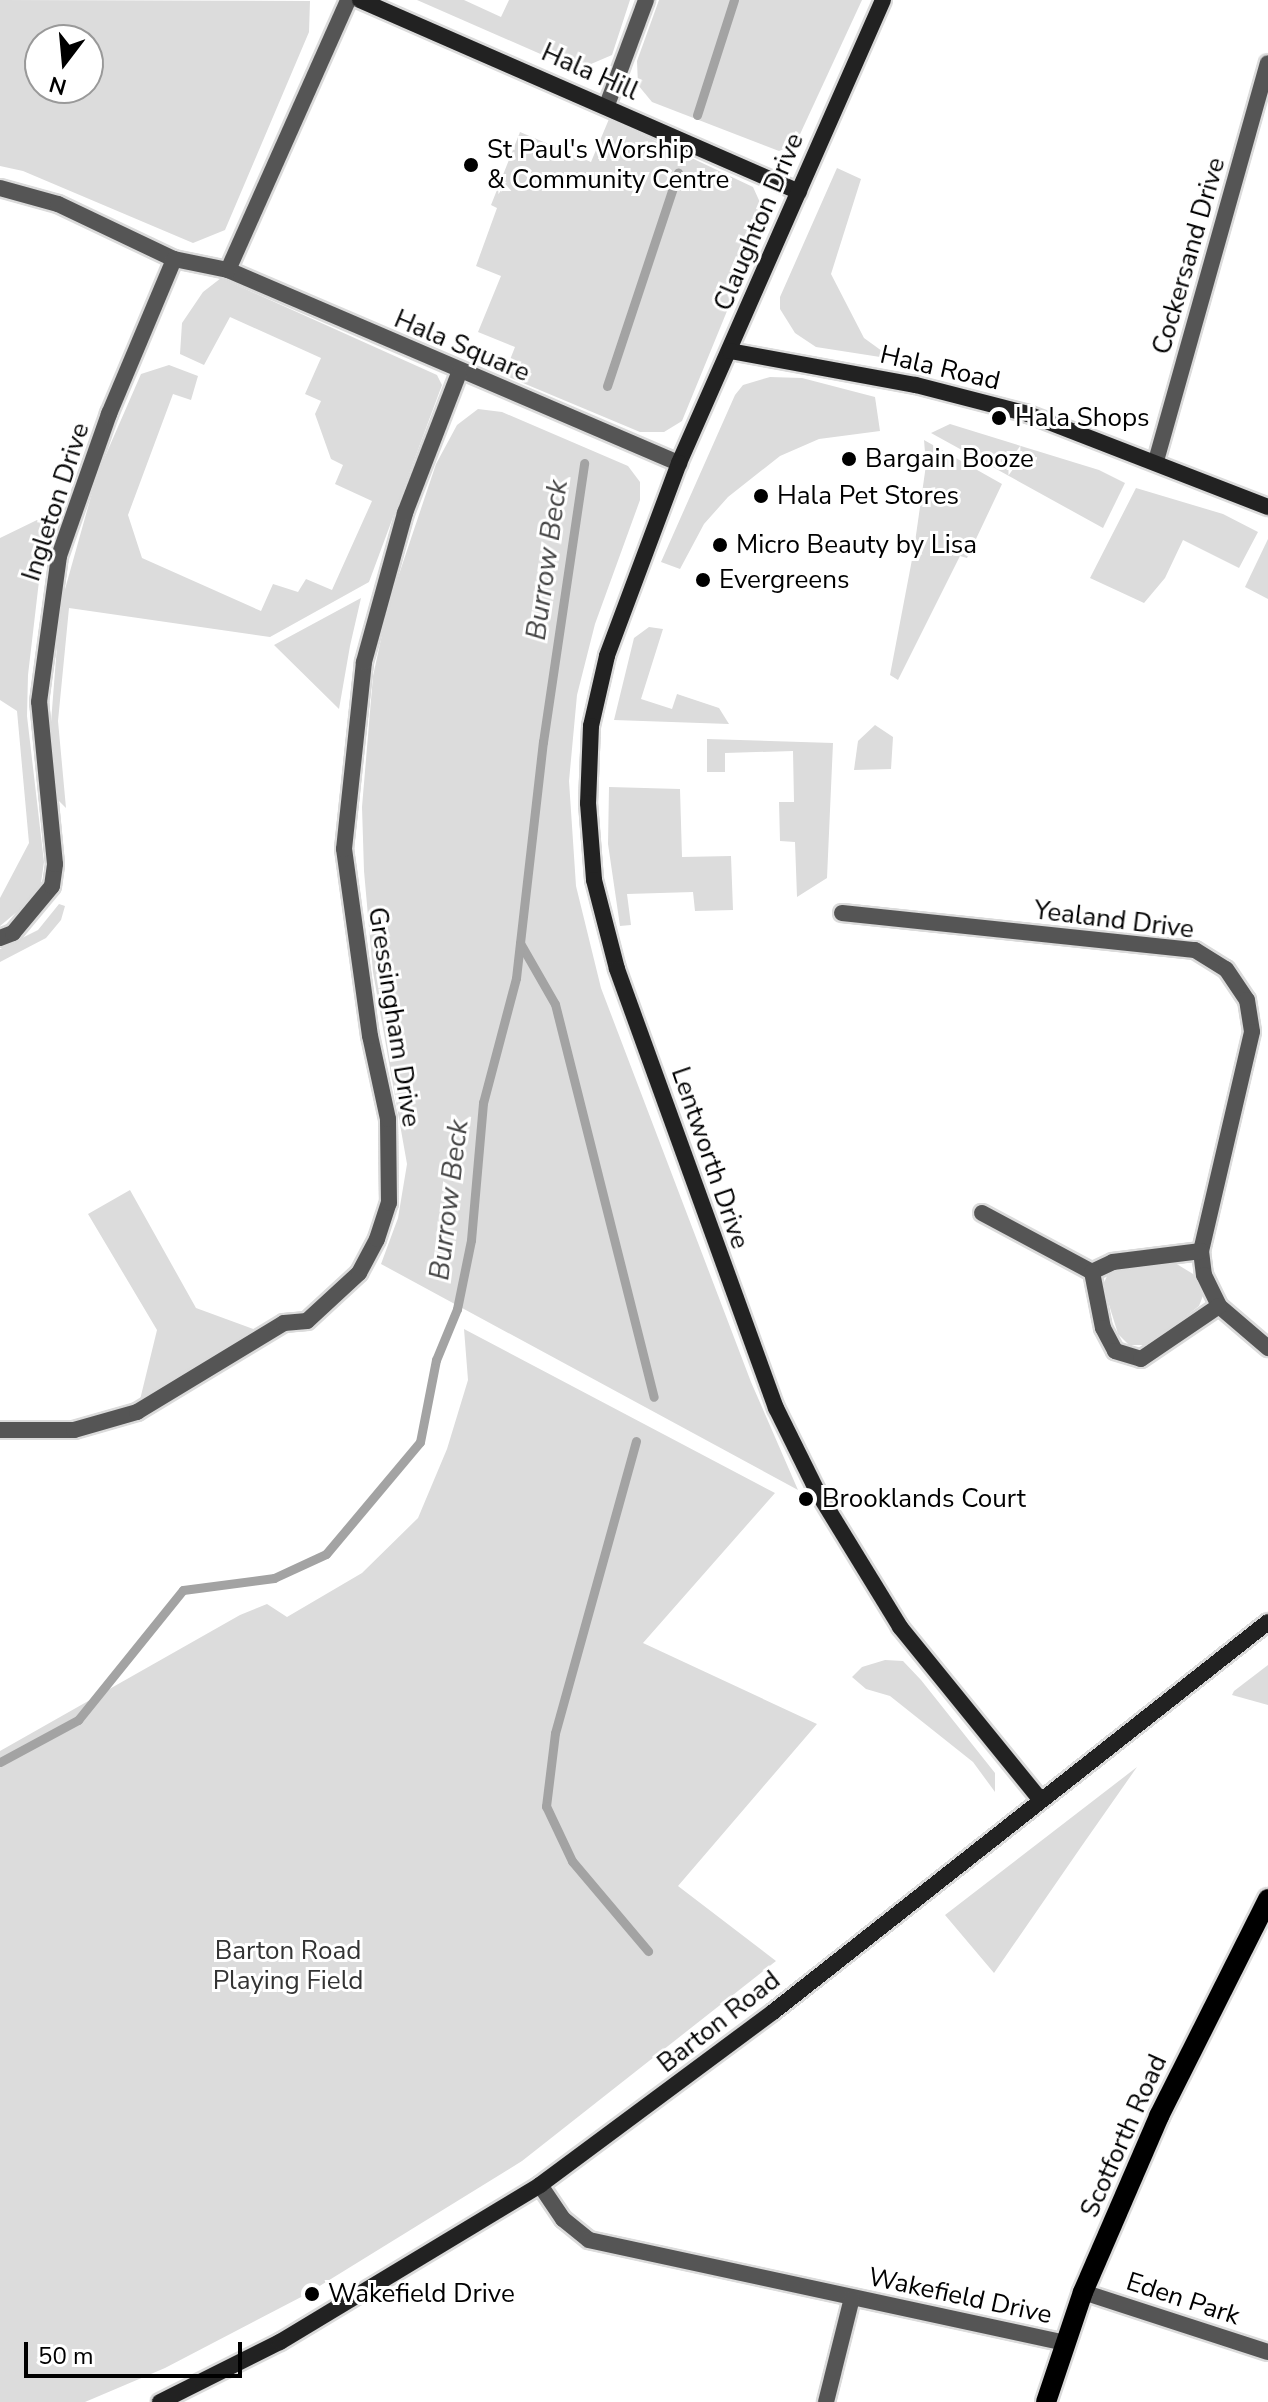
<!DOCTYPE html>
<style>
body{margin:0}
#map{position:relative;width:1268px;height:2402px;overflow:hidden;background:#fff;font-family:"Nunito Sans",sans-serif}
div>[style]{position:absolute}
[style*='--x']{left:calc(var(--x)*1px);top:calc(var(--y)*1px);width:calc(var(--w)*1px);rotate:calc(var(--a)*1deg)}
.green>*{inset:0;background:#dcdcdc}
.stream>*{height:9px;margin:-4.5px;padding:0 4.5px;transform-origin:4.5px;border-radius:4.5px;background:#a3a3a3}
.roads{filter:drop-shadow(2px 0 #dbdbdb) drop-shadow(-2px 0 #dbdbdb) drop-shadow(0 2px #dbdbdb) drop-shadow(0 -2px #dbdbdb)}
.street>*{height:16px;margin:-8px;padding:0 8px;transform-origin:8px;border-radius:8px;background:#555}
.secondary>*{height:16px;margin:-8px;padding:0 8px;transform-origin:8px;border-radius:8px;background:#222}
.primary>*{height:20px;margin:-10px;padding:0 10px;transform-origin:10px;border-radius:10px;background:#000}
.dots>*{width:22px;height:22px;translate:-50% -50%;box-sizing:border-box;border:4px solid #fff;border-radius:50%}
span{translate:-50% -50%;white-space:nowrap;text-align:center;line-height:1.15;-webkit-text-stroke:6px #fff;paint-order:stroke}
.street-label{font-size:26px;color:#000}
.poi-label{font-size:26px;color:#000}
.left{translate:0 -50%;text-align:left}
.park-label{font-size:26px;color:#333}
.water-label{font-size:28px;color:#444;font-style:italic}
.north{position:absolute;left:24px;top:24px;width:80px;height:80px;box-sizing:border-box;background:#fff;border:2px solid #999;border-radius:50%;rotate:196deg;font-size:22px;font-weight:700;line-height:32px;text-align:center;color:#000}
.north::after{content:'';display:block;margin:auto;width:28px;height:36px;background:#000;clip-path:polygon(50% 0,100% 100%,50% 72%,0 100%)}
.scale{position:absolute;left:24px;top:2342px;width:218px;height:36px;box-sizing:border-box;border:4px solid #000;border-top:0;padding-left:10px;font-size:24px;line-height:28px;white-space:nowrap;color:#000;-webkit-text-stroke:6px #fff;paint-order:stroke}
</style>
<div id="map">
<div class="green">
<div style="clip-path:polygon(evenodd,0 0,310px 1px,309px 32px,225px 230px,193px 243px,23px 171px,0 166px,0 0,88px 40px,88px 88px,40px 88px,40px 40px,88px 40px)"></div>
<div style="clip-path:polygon(417px 0,464px 0,501px 17px,509px 0,630px 0,612px 55px,577px 70px)"></div>
<div style="clip-path:polygon(659px 0,862px 0,795px 145px,779px 151px,652px 102px,638px 85px,637px 61px)"></div>
<div style="clip-path:polygon(609px 119px,753px 187px,763px 209px,761px 228px,682px 421px,664px 432px,640px 432px,504px 375px,515px 347px,478px 332px,501px 276px,476px 266px,497px 208px,491px 205px,520px 132px,591px 162px)"></div>
<div style="clip-path:polygon(837px 168px,861px 179px,831px 274px,864px 338px,893px 359px,816px 347px,795px 333px,780px 309px,780px 297px)"></div>
<div style="clip-path:polygon(221px 278px,437px 375px,442px 385px,369px 582px,270px 637px,69px 608px,58px 721px,66px 808px,54px 796px,49px 748px,60px 607px,97px 475px,141px 374px,169px 365px,198px 376px,191px 400px,173px 394px,128px 515px,142px 558px,261px 611px,273px 584px,298px 592px,306px 579px,332px 590px,372px 501px,335px 484px,343px 465px,331px 459px,315px 414px,321px 401px,305px 394px,321px 358px,230px 317px,204px 365px,180px 354px,182px 323px,203px 292px)"></div>
<div style="clip-path:polygon(770px 377px,802px 378px,875px 397px,880px 431px,819px 439px,780px 456px,728px 497px,704px 524px,680px 569px,661px 562px,735px 395px,743px 385px)"></div>
<div style="clip-path:polygon(478px 409px,502px 412px,628px 466px,640px 482px,640px 500px,595px 624px,577px 695px,569px 781px,576px 886px,601px 988px,751px 1382px,798px 1490px,381px 1264px,398px 1218px,407px 1164px,373px 972px,364px 871px,362px 807px,373px 676px,388px 607px,436px 464px,457px 425px)"></div>
<div style="clip-path:polygon(950px 424px,1099px 470px,1125px 483px,1103px 528px,931px 433px)"></div>
<div style="clip-path:polygon(924px 440px,1002px 484px,967px 558px,960px 556px,898px 680px,890px 675px,914px 549px,926px 465px)"></div>
<div style="clip-path:polygon(1136px 488px,1223px 514px,1258px 532px,1239px 568px,1183px 540px,1165px 578px,1144px 603px,1090px 578px)"></div>
<div style="clip-path:polygon(37px 520px,54px 524px,39px 581px,28px 675px,27px 716px,44px 862px,41px 883px,30px 901px,0 926px,0 898px,29px 843px,17px 711px,0 700px,0 538px)"></div>
<div style="clip-path:polygon(1268px 539px,1268px 599px,1245px 587px)"></div>
<div style="clip-path:polygon(361px 598px,350px 646px,339px 709px,274px 645px)"></div>
<div style="clip-path:polygon(649px 627px,663px 629px,641px 699px,672px 709px,677px 694px,719px 708px,729px 724px,614px 720px,634px 638px)"></div>
<div style="clip-path:polygon(875px 725px,893px 737px,891px 769px,854px 770px,858px 741px)"></div>
<div style="clip-path:polygon(707px 739px,833px 743px,827px 878px,797px 897px,795px 842px,780px 841px,779px 802px,794px 802px,793px 751px,725px 753px,725px 772px,707px 772px)"></div>
<div style="clip-path:polygon(609px 787px,680px 789px,682px 857px,731px 856px,733px 910px,695px 911px,693px 892px,627px 894px,631px 925px,620px 926px,608px 844px)"></div>
<div style="clip-path:polygon(59px 904px,65px 906px,61px 920px,46px 938px,0 962px,0 949px,38px 930px)"></div>
<div style="clip-path:polygon(130px 1190px,196px 1308px,267px 1334px,137px 1412px,157px 1330px,88px 1214px)"></div>
<div style="clip-path:polygon(1175px 1263px,1198px 1277px,1204px 1293px,1199px 1306px,1148px 1345px,1129px 1345px,1118px 1334px,1103px 1285px,1107px 1276px,1124px 1268px)"></div>
<div style="clip-path:polygon(464px 1329px,775px 1493px,643px 1643px,817px 1724px,678px 1886px,776px 1961px,522px 2161px,305px 2295px,165px 2368px,85px 2402px,0 2402px,0 1751px,240px 1615px,267px 1604px,287px 1617px,362px 1573px,418px 1518px,447px 1449px,468px 1380px)"></div>
<div style="clip-path:polygon(885px 1660px,903px 1661px,921px 1680px,995px 1773px,995px 1792px,973px 1762px,890px 1696px,866px 1689px,852px 1677px,862px 1667px)"></div>
<div style="clip-path:polygon(1268px 1665px,1268px 1705px,1232px 1695px,1234px 1691px)"></div>
<div style="clip-path:polygon(1137px 1767px,1081px 1847px,994px 1973px,945px 1915px)"></div>
</div>
<div class="stream">
<div style="--x:697;--y:115;--w:121;--a:-72.2"></div>
<div style="--x:607;--y:386;--w:225;--a:-71.6"></div>
<div style="--x:520;--y:943;--w:70;--a:60.2"></div>
<div style="--x:555;--y:1004;--w:405;--a:75.9"></div>
<div style="--x:636;--y:1441;--w:303;--a:105.5"></div>
<div style="--x:555;--y:1733;--w:74;--a:97"></div>
<div style="--x:546;--y:1806;--w:61;--a:64.7"></div>
<div style="--x:572;--y:1861;--w:118;--a:49.8"></div>
<div style="--x:0;--y:1762;--w:89;--a:-28.3"></div>
<div style="--x:78;--y:1720;--w:167;--a:-51.1"></div>
<div style="--x:183;--y:1590;--w:92;--a:-7.5"></div>
<div style="--x:274;--y:1578;--w:57;--a:-24.8"></div>
<div style="--x:326;--y:1554;--w:146;--a:-50"></div>
<div style="--x:420;--y:1442;--w:84;--a:-79"></div>
<div style="--x:436;--y:1360;--w:55;--a:-67.6"></div>
<div style="--x:457;--y:1309;--w:70;--a:-78.5"></div>
<div style="--x:471;--y:1240;--w:138;--a:-85"></div>
<div style="--x:483;--y:1103;--w:129;--a:-75.2"></div>
<div style="--x:516;--y:978;--w:238;--a:-83.5"></div>
<div style="--x:543;--y:742;--w:282;--a:-81.6"></div>
</div>
<div class="roads">
<div class="street">
<div style="--x:607;--y:105;--w:112;--a:-69.6"></div>
<div style="--x:0;--y:188;--w:60;--a:15.4"></div>
<div style="--x:58;--y:204;--w:128;--a:25.4"></div>
<div style="--x:174;--y:259;--w:55;--a:11.5"></div>
<div style="--x:228;--y:270;--w:491;--a:23.2"></div>
<div style="--x:228;--y:270;--w:295;--a:-66"></div>
<div style="--x:1156;--y:461;--w:413;--a:-74.3"></div>
<div style="--x:842;--y:913;--w:355;--a:6"></div>
<div style="--x:1195;--y:950;--w:36;--a:32"></div>
<div style="--x:1226;--y:969;--w:37;--a:56"></div>
<div style="--x:1247;--y:1000;--w:32;--a:81"></div>
<div style="--x:1252;--y:1032;--w:225;--a:103.1"></div>
<div style="--x:1201;--y:1251;--w:24;--a:83"></div>
<div style="--x:1204;--y:1275;--w:34;--a:64"></div>
<div style="--x:1219;--y:1306;--w:65;--a:40.6"></div>
<div style="--x:0;--y:938;--w:14;--a:-21"></div>
<div style="--x:13;--y:933;--w:61;--a:-50.3"></div>
<div style="--x:52;--y:886;--w:22;--a:-82"></div>
<div style="--x:55;--y:864;--w:163;--a:-95.6"></div>
<div style="--x:39;--y:702;--w:147;--a:-82.2"></div>
<div style="--x:59;--y:556;--w:151;--a:-70.6"></div>
<div style="--x:109;--y:414;--w:168;--a:-67.2"></div>
<div style="--x:982;--y:1213;--w:125;--a:28.2"></div>
<div style="--x:1201;--y:1251;--w:89;--a:172.9"></div>
<div style="--x:1113;--y:1262;--w:23;--a:155"></div>
<div style="--x:1092;--y:1272;--w:57;--a:78.9"></div>
<div style="--x:1103;--y:1328;--w:26;--a:62"></div>
<div style="--x:1115;--y:1351;--w:27;--a:17"></div>
<div style="--x:1141;--y:1359;--w:94;--a:-34.2"></div>
<div style="--x:0;--y:1430;--w:74;--a:0"></div>
<div style="--x:74;--y:1430;--w:66;--a:-15.9"></div>
<div style="--x:137;--y:1412;--w:172;--a:-31.2"></div>
<div style="--x:284;--y:1323;--w:23;--a:-5"></div>
<div style="--x:307;--y:1321;--w:71;--a:-42.7"></div>
<div style="--x:359;--y:1273;--w:38;--a:-62"></div>
<div style="--x:377;--y:1239;--w:38;--a:-72"></div>
<div style="--x:389;--y:1203;--w:84;--a:-90.7"></div>
<div style="--x:388;--y:1119;--w:85;--a:-102.2"></div>
<div style="--x:370;--y:1036;--w:189;--a:-97.9"></div>
<div style="--x:344;--y:849;--w:188;--a:-83.9"></div>
<div style="--x:364;--y:662;--w:155;--a:-74.6"></div>
<div style="--x:405;--y:513;--w:150;--a:-68.9"></div>
<div style="--x:540;--y:2185;--w:41;--a:55.9"></div>
<div style="--x:563;--y:2219;--w:33;--a:39"></div>
<div style="--x:589;--y:2240;--w:486;--a:12.2"></div>
<div style="--x:1083;--y:2292;--w:194;--a:18"></div>
<div style="--x:826;--y:2402;--w:107;--a:-76"></div>
</div>
<div class="secondary">
<div style="--x:360;--y:0;--w:479;--a:23.6"></div>
<div style="--x:883;--y:0;--w:506;--a:113.78"></div>
<div style="--x:679;--y:463;--w:206;--a:110.5"></div>
<div style="--x:607;--y:656;--w:72;--a:102.9"></div>
<div style="--x:591;--y:726;--w:77;--a:92.2"></div>
<div style="--x:588;--y:803;--w:77;--a:85.5"></div>
<div style="--x:594;--y:880;--w:92;--a:75.5"></div>
<div style="--x:617;--y:969;--w:467;--a:70.1"></div>
<div style="--x:776;--y:1408;--w:95;--a:63.7"></div>
<div style="--x:818;--y:1493;--w:157;--a:58.5"></div>
<div style="--x:900;--y:1627;--w:222;--a:50.9"></div>
<div style="--x:730;--y:351;--w:189;--a:10.4"></div>
<div style="--x:916;--y:385;--w:116;--a:14.5"></div>
<div style="--x:1028;--y:414;--w:257;--a:21.2"></div>
<div style="--x:160;--y:2402;--w:134;--a:-26.6"></div>
<div style="--x:280;--y:2342;--w:304;--a:-31.1"></div>
<div style="--x:540;--y:2185;--w:290;--a:-36.6"></div>
<div style="--x:773;--y:2012;--w:630;--a:-38.23"></div>
</div>
<div class="primary">
<div style="--x:1046;--y:2402;--w:116;--a:-71.4"></div>
<div style="--x:1083;--y:2292;--w:192;--a:-66.6"></div>
<div style="--x:1159;--y:2116;--w:243;--a:-63.3"></div>
</div>
</div>
<div class="dots">
<div style="left:471px;top:165px;background:#000"></div>
<div style="left:999px;top:418px;background:#000"></div>
<div style="left:849px;top:459px;background:#000"></div>
<div style="left:761px;top:496px;background:#000"></div>
<div style="left:720px;top:545px;background:#000"></div>
<div style="left:703px;top:580px;background:#000"></div>
<div style="left:806px;top:1499px;background:#000"></div>
<div style="left:312px;top:2294px;background:#000"></div>
</div>
<div class="street-label">
<span style="left:590px;top:72px;rotate:24deg">Hala Hill</span>
<span style="left:759px;top:222px;rotate:-67deg">Claughton Drive</span>
<span style="left:1189px;top:256px;rotate:-74deg">Cockersand Drive</span>
<span style="left:462px;top:346px;rotate:23deg">Hala Square</span>
<span style="left:940px;top:368px;rotate:13deg">Hala Road</span>
<span style="left:56px;top:502px;rotate:-72deg">Ingleton Drive</span>
<span style="left:1114px;top:920px;rotate:7deg">Yealand Drive</span>
<span style="left:394px;top:1017px;rotate:81deg">Gressingham Drive</span>
<span style="left:710px;top:1158px;rotate:71deg">Lentworth Drive</span>
<span style="left:719px;top:2022px;rotate:-38deg">Barton Road</span>
<span style="left:1124px;top:2136px;rotate:-66deg">Scotforth Road</span>
<span style="left:960px;top:2296px;rotate:12deg">Wakefield Drive</span>
<span style="left:1183px;top:2299px;rotate:18deg">Eden Park</span>
</div>
<div class="poi-label">
<span class="left" style="left:487px;top:165px">St Paul's Worship<br>&amp; Community Centre</span>
<span class="left" style="left:1015px;top:418px">Hala Shops</span>
<span class="left" style="left:865px;top:459px">Bargain Booze</span>
<span class="left" style="left:777px;top:496px">Hala Pet Stores</span>
<span class="left" style="left:736px;top:545px">Micro Beauty by Lisa</span>
<span class="left" style="left:719px;top:580px">Evergreens</span>
<span class="left" style="left:822px;top:1499px">Brooklands Court</span>
<span class="left" style="left:328px;top:2294px">Wakefield Drive</span>
</div>
<div class="park-label">
<span style="left:288px;top:1966px">Barton Road<br>Playing Field</span>
</div>
<div class="water-label">
<span style="left:547px;top:560px;rotate:-82deg">Burrow Beck</span>
<span style="left:449px;top:1200px;rotate:-83deg">Burrow Beck</span>
</div>
<div class="north">N</div>
<div class="scale">50 m</div>
</div>
